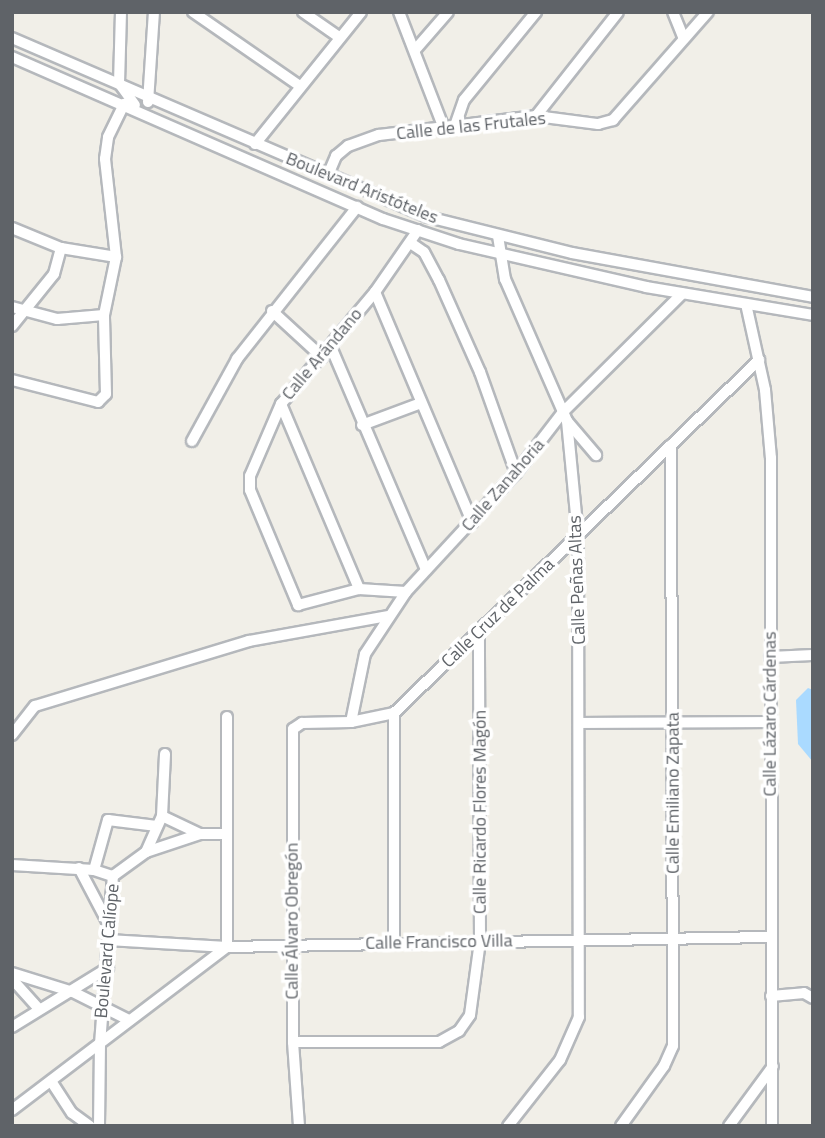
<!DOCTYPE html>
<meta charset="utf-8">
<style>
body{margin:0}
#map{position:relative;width:825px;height:1138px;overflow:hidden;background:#f1efe8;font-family:"Titillium Web",sans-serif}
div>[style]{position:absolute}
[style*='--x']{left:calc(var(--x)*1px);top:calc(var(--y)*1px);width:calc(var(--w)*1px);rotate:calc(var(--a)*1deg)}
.water>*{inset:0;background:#aadaff}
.roads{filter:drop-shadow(2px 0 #b5b8bc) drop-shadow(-2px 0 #b5b8bc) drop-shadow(0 2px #b5b8bc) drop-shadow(0 -2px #b5b8bc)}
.minor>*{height:10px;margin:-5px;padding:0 5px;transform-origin:5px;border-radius:5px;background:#fff}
span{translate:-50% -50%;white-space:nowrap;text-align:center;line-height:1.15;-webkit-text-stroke:7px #fff;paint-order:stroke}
.street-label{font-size:18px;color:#5f6368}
.frame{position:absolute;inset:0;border:14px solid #5f6368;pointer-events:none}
</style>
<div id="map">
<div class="water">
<div style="clip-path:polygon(808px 688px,813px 690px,813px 762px,798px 744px,796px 700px)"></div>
</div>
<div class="roads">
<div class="minor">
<div style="--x:121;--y:12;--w:71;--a:91.6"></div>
<div style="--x:119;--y:83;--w:27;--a:54"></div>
<div style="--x:193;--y:12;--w:130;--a:34.7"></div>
<div style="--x:303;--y:12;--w:44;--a:34.8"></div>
<div style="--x:399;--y:12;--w:122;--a:68.9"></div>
<div style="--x:673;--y:12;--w:29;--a:68"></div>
<div style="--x:12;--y:38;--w:453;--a:23.3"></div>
<div style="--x:428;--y:217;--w:148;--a:14"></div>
<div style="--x:572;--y:253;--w:245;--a:10.3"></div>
<div style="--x:415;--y:50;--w:50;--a:-49"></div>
<div style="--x:12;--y:57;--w:405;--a:23.6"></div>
<div style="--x:383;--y:219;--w:80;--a:18.2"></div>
<div style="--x:459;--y:244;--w:192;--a:12.9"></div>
<div style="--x:646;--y:287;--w:169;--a:9.5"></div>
<div style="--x:148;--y:102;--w:90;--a:-86.2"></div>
<div style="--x:536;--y:116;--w:132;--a:-51.7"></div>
<div style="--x:456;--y:123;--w:24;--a:-71"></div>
<div style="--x:464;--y:100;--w:114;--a:-50.7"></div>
<div style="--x:255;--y:144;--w:169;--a:-51.2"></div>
<div style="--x:328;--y:175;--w:21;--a:-67"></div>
<div style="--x:336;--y:156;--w:16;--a:-40"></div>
<div style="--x:348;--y:146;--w:33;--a:-20"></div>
<div style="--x:379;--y:135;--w:158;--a:-6.9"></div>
<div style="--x:536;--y:116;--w:63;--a:7.4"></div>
<div style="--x:598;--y:124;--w:16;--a:-15"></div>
<div style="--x:613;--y:120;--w:144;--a:-48.7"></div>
<div style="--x:12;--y:228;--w:53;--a:22.2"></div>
<div style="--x:61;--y:248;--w:56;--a:9.3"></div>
<div style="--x:418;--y:230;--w:75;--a:124.7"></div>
<div style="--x:375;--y:292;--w:146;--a:130"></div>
<div style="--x:281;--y:404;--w:78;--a:113.3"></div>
<div style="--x:250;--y:476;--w:14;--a:90"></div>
<div style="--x:250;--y:490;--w:125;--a:67.3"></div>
<div style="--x:298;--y:605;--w:63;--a:-14.7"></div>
<div style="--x:359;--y:589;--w:47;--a:3.7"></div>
<div style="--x:406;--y:592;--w:162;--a:-47.3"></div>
<div style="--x:516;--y:473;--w:77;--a:-52.4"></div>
<div style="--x:563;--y:412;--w:168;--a:-44.8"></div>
<div style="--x:498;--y:236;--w:44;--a:80.8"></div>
<div style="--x:505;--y:279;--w:155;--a:66.4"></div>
<div style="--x:567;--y:421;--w:116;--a:84.5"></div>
<div style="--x:578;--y:536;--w:481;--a:89.9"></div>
<div style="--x:579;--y:1017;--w:47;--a:113.8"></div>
<div style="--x:560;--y:1060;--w:84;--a:128.2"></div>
<div style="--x:412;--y:244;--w:14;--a:34"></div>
<div style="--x:424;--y:252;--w:32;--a:62"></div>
<div style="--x:439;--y:280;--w:101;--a:66"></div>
<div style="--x:480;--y:372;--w:107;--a:70.4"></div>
<div style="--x:375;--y:292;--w:250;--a:67.1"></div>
<div style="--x:746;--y:304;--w:88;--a:77.5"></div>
<div style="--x:765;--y:390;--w:68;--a:85"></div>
<div style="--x:771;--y:458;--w:668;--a:89.91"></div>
<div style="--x:12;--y:307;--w:47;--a:14.9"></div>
<div style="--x:57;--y:319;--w:47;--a:-4.9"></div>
<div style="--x:272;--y:311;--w:68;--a:42.6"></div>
<div style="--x:12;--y:326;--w:67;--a:-51.1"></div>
<div style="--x:54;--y:274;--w:27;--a:-75"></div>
<div style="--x:331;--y:347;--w:242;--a:66.9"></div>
<div style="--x:12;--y:380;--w:89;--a:14.3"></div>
<div style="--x:98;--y:402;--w:11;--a:-45"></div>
<div style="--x:106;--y:394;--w:79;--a:-91.5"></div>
<div style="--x:104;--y:315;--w:59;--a:-78.3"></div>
<div style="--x:116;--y:257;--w:99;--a:-96.4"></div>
<div style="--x:105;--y:159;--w:22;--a:-82"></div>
<div style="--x:108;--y:137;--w:37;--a:-64"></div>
<div style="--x:281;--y:404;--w:201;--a:67.1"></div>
<div style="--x:567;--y:421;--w:45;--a:49.5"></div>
<div style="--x:362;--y:425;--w:63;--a:-20.4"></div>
<div style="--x:192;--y:441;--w:94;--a:-61.2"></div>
<div style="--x:237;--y:359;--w:194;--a:-51.7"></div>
<div style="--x:770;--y:657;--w:43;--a:-2.7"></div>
<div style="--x:394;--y:713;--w:230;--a:90"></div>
<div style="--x:351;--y:722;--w:69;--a:-78.4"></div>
<div style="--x:365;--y:654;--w:74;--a:-56.5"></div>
<div style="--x:580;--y:723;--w:190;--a:-0.3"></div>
<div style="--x:12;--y:735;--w:37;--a:-52"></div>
<div style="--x:35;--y:706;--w:224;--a:-16.9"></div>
<div style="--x:249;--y:641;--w:141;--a:-10.2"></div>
<div style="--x:162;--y:816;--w:42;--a:25.3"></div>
<div style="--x:146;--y:852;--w:57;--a:-18.4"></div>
<div style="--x:200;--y:834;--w:27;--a:0"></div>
<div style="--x:12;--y:865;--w:82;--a:3.5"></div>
<div style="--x:94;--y:870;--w:20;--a:18"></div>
<div style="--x:79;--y:868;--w:64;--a:62.2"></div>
<div style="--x:94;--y:870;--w:52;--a:-74.4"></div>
<div style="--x:108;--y:820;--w:49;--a:7"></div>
<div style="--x:108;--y:940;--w:119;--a:3.4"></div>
<div style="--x:227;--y:947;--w:543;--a:-1.06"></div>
<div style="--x:12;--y:973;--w:64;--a:17.3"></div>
<div style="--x:73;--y:992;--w:63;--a:26.6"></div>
<div style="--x:12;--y:979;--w:40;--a:48"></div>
<div style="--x:771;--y:996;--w:33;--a:-5"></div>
<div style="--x:804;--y:993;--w:10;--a:29"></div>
<div style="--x:12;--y:1027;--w:113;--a:-31.6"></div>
<div style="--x:293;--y:1042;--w:146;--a:0"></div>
<div style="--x:439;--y:1042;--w:23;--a:-29"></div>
<div style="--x:459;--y:1031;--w:19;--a:-55"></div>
<div style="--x:470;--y:1015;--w:75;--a:-82.3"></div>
<div style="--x:480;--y:941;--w:312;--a:-90.2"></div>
<div style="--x:51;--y:1081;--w:38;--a:57"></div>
<div style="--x:72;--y:1113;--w:22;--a:36"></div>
<div style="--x:12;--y:1110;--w:270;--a:-37.2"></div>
<div style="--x:227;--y:947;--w:230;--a:-90"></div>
<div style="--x:99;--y:1126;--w:82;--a:-89.3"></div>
<div style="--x:100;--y:1044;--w:169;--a:-85.6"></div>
<div style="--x:113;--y:876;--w:41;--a:-36"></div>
<div style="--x:146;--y:852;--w:39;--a:-66"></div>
<div style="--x:162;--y:816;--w:62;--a:-87.2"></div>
<div style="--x:299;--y:1126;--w:84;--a:-94.1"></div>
<div style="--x:293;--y:1042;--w:313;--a:-90"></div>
<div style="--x:293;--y:729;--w:11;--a:-34"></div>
<div style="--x:302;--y:723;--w:49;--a:-1.2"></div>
<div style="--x:351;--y:722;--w:44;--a:-11.8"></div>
<div style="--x:394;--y:713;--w:508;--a:-44.04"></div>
<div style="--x:621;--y:1126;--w:74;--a:-54.4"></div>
<div style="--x:664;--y:1066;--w:22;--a:-66"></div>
<div style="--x:673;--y:1046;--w:601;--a:-90.19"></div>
<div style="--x:729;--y:1126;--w:74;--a:-53.7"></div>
</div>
</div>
<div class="street-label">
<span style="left:471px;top:126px;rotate:-6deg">Calle de las Frutales</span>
<span style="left:362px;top:188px;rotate:22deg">Boulevard Aristóteles</span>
<span style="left:322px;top:354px;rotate:-50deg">Calle Arándano</span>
<span style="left:503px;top:485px;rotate:-49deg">Calle Zanahoria</span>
<span style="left:577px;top:580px;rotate:-92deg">Calle Peñas Altas</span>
<span style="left:498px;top:613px;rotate:-44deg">Calle Cruz de Palma</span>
<span style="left:770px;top:714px;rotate:-90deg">Calle Lázaro Cárdenas</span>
<span style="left:673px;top:793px;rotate:-90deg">Calle Emiliano Zapata</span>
<span style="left:480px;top:812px;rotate:-90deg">Calle Ricardo Flores Magón</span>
<span style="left:292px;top:921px;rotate:-90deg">Calle Álvaro Obregón</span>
<span style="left:439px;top:942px;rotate:-1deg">Calle Francisco Villa</span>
<span style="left:107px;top:951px;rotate:-85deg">Boulevard Calíope</span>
</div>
<div class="frame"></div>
</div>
